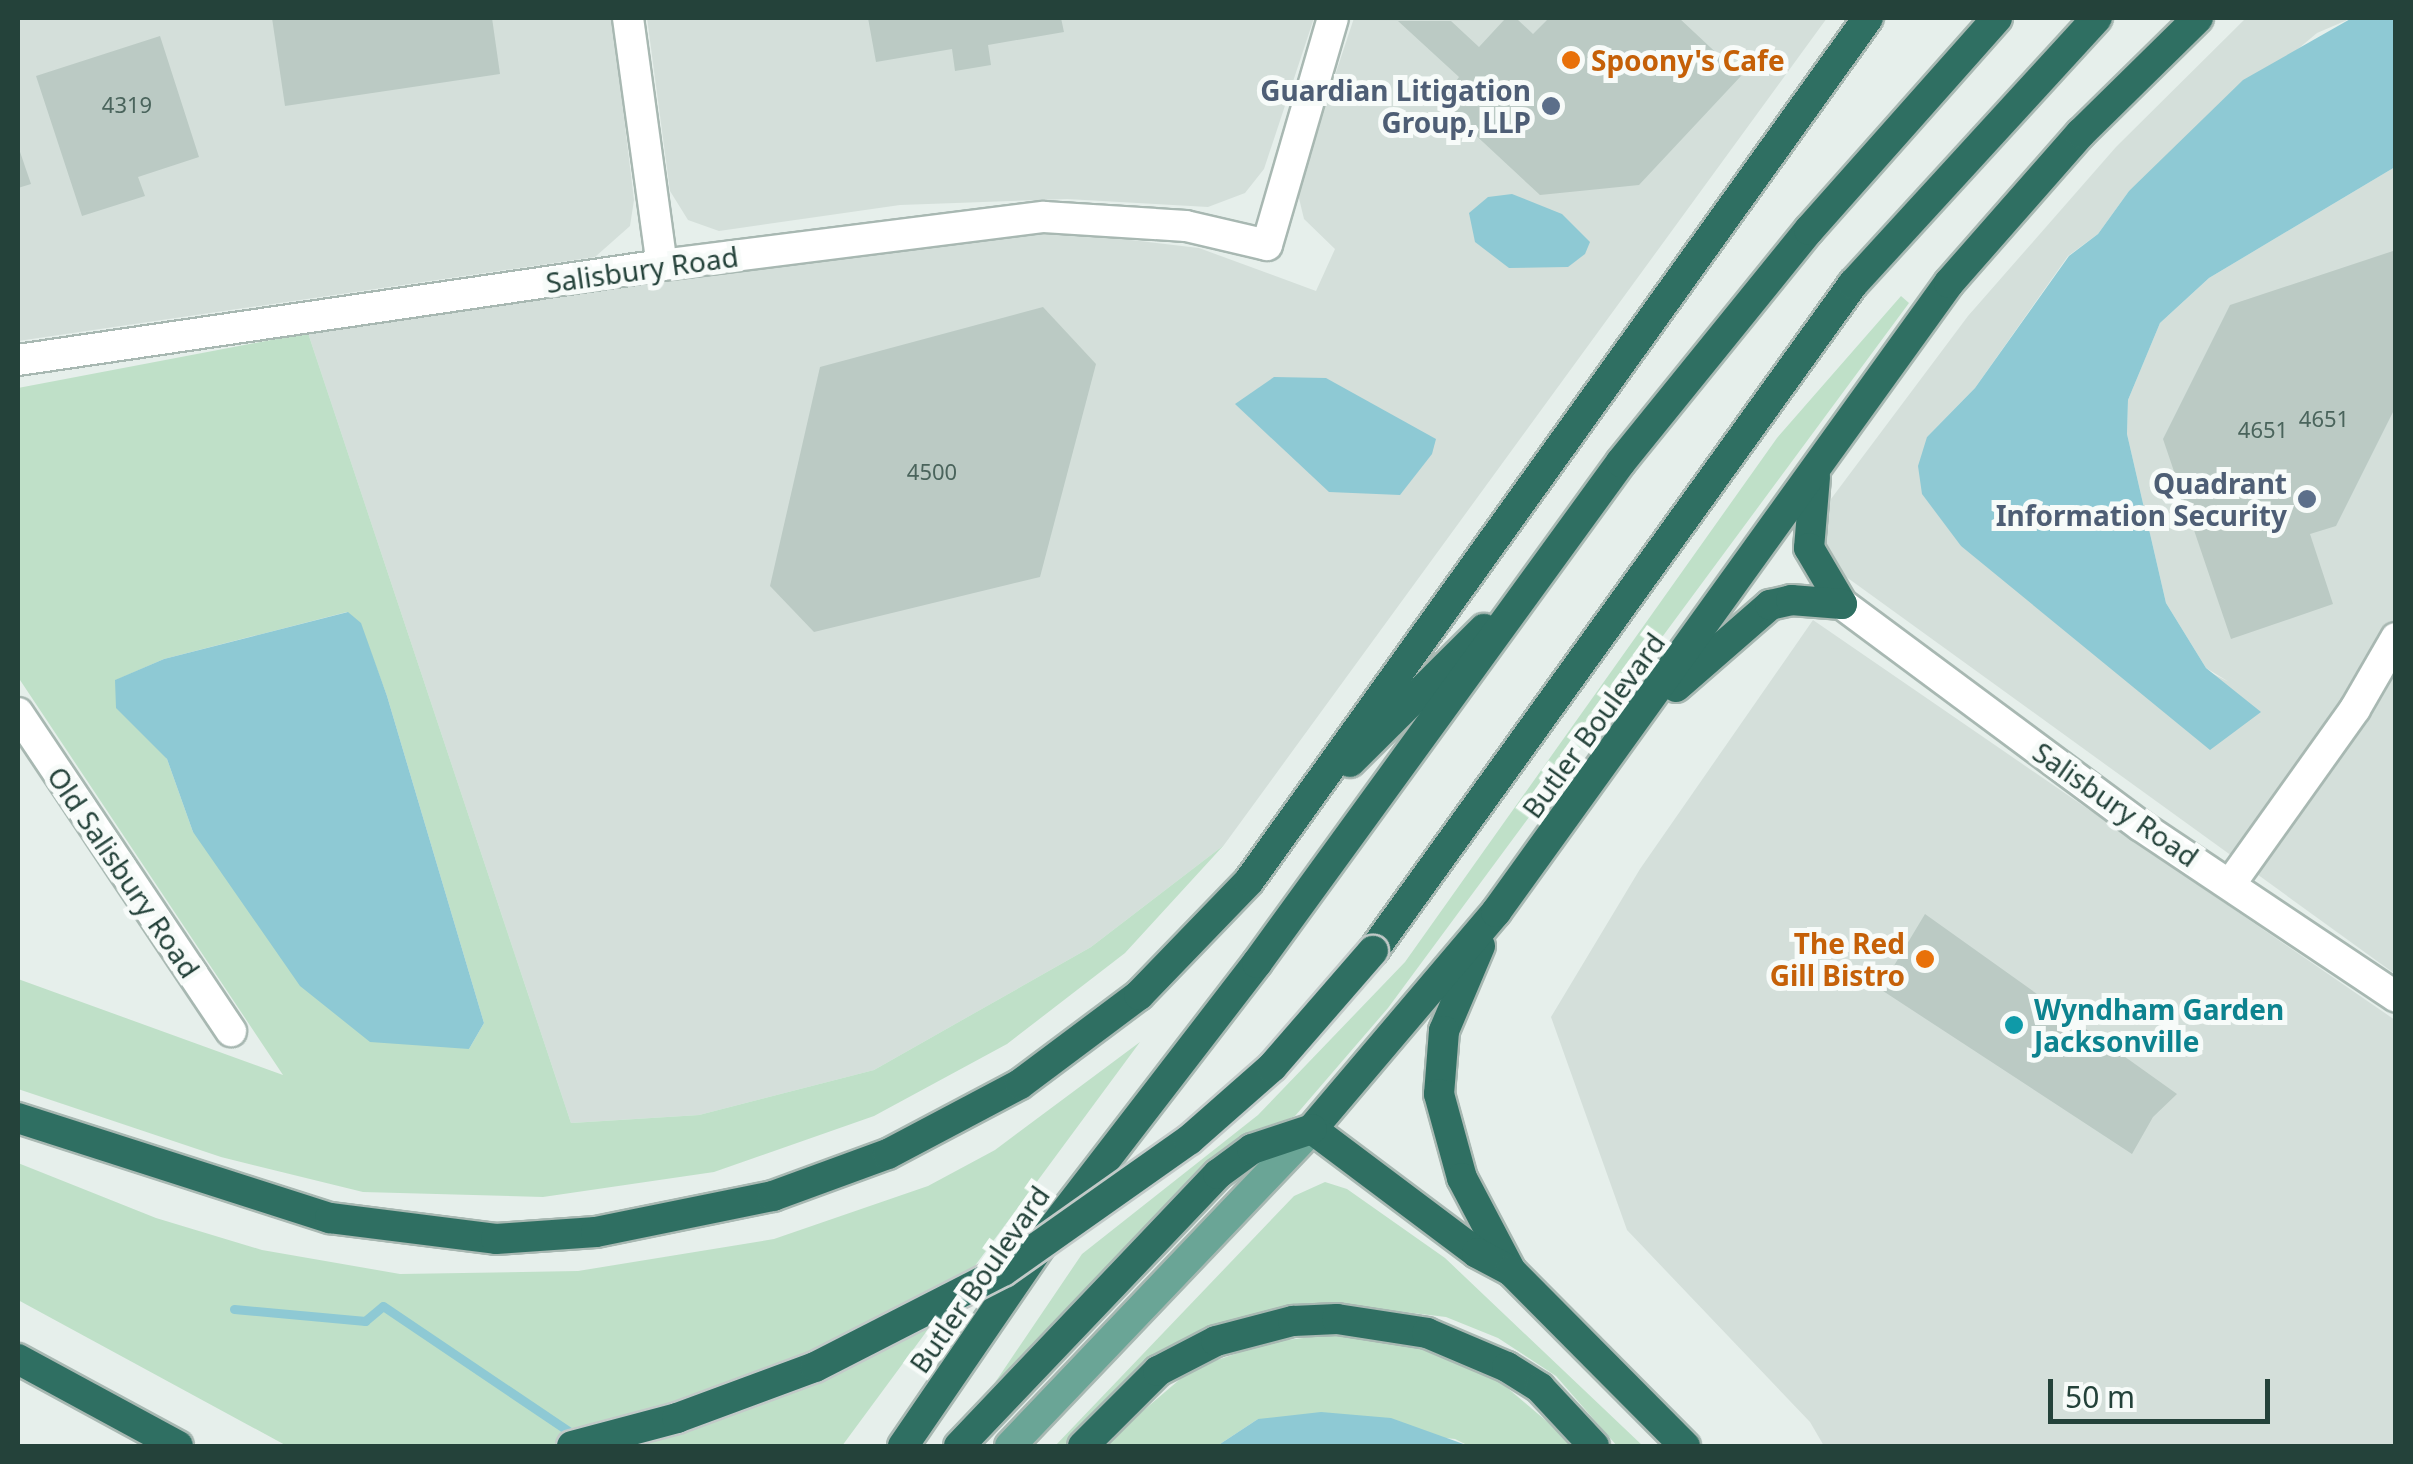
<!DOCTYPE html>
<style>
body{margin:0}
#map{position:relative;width:2413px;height:1464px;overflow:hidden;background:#e6efeb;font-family:"Noto Sans",sans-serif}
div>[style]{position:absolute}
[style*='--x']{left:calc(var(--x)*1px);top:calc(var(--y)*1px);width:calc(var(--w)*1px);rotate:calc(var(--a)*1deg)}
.built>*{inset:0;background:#d4dfda}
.green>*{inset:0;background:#bfe0c8}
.water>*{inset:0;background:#8ec9d4}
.stream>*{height:9px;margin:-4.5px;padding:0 4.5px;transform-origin:4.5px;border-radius:4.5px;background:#8ec9d4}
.building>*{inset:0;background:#bbcac4}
.roads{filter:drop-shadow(2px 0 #a8b8b2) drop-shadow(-2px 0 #a8b8b2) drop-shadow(0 2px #a8b8b2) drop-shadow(0 -2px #a8b8b2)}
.street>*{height:30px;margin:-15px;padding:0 15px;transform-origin:15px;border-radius:15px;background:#fff}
.secondary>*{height:30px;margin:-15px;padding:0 15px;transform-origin:15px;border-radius:15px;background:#fff}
.primary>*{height:30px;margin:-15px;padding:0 15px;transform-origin:15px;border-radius:15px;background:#6aa596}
.highway>*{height:30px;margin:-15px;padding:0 15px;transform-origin:15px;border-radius:15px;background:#2f6f62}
.bridges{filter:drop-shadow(2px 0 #c2cac8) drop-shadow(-2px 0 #c2cac8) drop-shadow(0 2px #c2cac8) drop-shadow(0 -2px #c2cac8)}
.highway-bridge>*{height:30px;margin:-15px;padding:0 15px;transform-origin:15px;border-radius:15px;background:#2f6f62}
.dots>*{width:28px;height:28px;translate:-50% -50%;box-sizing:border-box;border:5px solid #f7fbf9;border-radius:50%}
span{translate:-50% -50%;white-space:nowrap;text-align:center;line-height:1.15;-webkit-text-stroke:10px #f7fbf9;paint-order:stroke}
.number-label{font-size:22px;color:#4a645c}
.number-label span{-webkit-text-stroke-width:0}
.food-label{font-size:28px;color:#c56008;font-weight:700}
.left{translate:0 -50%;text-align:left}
.right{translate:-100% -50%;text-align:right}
.service-label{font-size:28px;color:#4e5e75;font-weight:700}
.street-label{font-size:28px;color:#24423a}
.culture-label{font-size:28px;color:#0d838f;font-weight:700}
.frame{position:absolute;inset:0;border:20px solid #24423a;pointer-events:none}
.scale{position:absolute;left:2048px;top:1379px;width:222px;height:45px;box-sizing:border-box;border:5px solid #24423a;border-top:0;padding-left:12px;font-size:30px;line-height:35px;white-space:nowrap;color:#24423a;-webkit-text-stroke:8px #f7fbf9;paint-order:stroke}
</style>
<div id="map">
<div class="built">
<div style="clip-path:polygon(18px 18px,612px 18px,634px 200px,630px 226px,595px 257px,18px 341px)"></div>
<div style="clip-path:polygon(647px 18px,1314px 18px,1264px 169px,1245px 193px,1208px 207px,1067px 199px,900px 205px,719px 231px,688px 220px,670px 191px)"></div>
<div style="clip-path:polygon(1354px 18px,1827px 18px,1224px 845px,1091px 947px,874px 1070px,699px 1115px,571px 1123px,308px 333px,890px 243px,1055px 231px,1199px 248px,1316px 291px,1335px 249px,1304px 219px,1297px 190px)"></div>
<div style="clip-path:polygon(2246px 18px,2352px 18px,2317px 33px,2129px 191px,2098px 234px,2068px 256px,1975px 388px,1927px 437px,1961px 546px,2229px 682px,2206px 668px,2166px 603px,2127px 434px,2128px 400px,2160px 323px,2209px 278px,2395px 167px,2395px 974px,1827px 563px,1819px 527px,1828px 503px,1968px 316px,2116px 147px)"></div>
<div style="clip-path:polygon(1813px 620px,2395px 1020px,2395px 1446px,1824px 1446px,1810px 1422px,1627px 1230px,1551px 1017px,1640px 869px)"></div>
</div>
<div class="green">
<div style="clip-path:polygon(1901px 296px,1909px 303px,1388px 1008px,1295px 1116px,1226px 1147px,994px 1384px,1082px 1254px,1258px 1115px,1405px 962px,1777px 438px)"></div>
<div style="clip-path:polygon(evenodd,308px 333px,571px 1123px,699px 1115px,874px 1070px,1091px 947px,1224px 845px,1125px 953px,1007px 1044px,874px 1116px,714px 1172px,543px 1197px,363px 1192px,221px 1157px,18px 1089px,18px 979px,283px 1075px,18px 677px,18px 388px,308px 333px,347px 612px,360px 623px,387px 696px,484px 1023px,469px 1049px,193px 832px,167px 759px,116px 680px,164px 659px,347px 612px)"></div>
<div style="clip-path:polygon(1140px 1042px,842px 1446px,287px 1446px,18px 1300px,18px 1163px,156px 1218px,262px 1250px,400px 1274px,578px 1271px,774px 1239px,928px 1186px,995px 1150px)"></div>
<div style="clip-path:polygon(1325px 1182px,1347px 1189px,1445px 1258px,1643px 1446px,1617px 1446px,1556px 1376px,1498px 1338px,1446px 1317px,1329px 1303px,1260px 1312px,1192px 1338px,1070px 1446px,1055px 1446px,1294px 1196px)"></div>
<div style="clip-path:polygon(1352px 1332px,1427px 1346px,1491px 1374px,1576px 1446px,1469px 1446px,1455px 1439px,1258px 1419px,1217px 1446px,1102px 1446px,1193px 1368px,1271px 1342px)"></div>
</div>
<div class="water">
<div style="clip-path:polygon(2352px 18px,2395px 18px,2395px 167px,2209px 278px,2160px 323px,2128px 400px,2127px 434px,2166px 603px,2206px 668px,2261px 712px,2210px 750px,1961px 546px,1922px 494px,1918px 466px,1927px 437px,1975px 388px,2069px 256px,2098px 234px,2129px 191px,2243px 80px)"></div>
<div style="clip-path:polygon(1512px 194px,1562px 214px,1590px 242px,1585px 254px,1568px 267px,1509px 268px,1475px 242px,1469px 213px,1488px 197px)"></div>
<div style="clip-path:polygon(1274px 377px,1326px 378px,1436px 439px,1432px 454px,1400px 495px,1329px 492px,1235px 404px)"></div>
<div style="clip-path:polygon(348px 612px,361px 623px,387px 696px,484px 1023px,469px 1049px,370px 1042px,300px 986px,193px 832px,167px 759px,116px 708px,115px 680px,164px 659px)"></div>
<div style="clip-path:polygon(1321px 1412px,1391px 1418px,1469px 1446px,1217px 1446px,1258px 1419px)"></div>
</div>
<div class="stream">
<div style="--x:234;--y:1309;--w:132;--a:5.2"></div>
<div style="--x:365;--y:1321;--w:23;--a:-40"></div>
<div style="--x:383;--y:1306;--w:233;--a:34"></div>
</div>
<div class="building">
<div style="clip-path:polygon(272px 18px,492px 18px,500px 74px,285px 106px)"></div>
<div style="clip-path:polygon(868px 18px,1061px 18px,1064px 32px,988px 45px,991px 65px,955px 71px,952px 49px,876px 62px)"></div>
<div style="clip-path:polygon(1679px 18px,1741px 76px,1639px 185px,1540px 195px,1441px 103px,1459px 77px,1398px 21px,1451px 21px,1479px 47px,1504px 20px,1517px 19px,1533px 34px,1547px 20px)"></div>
<div style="clip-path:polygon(160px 36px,199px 157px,138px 177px,145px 196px,82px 216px,36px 76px)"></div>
<div style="clip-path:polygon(18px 146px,31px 184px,18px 188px)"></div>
<div style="clip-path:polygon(2396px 250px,2396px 406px,2336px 526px,2310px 534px,2333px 604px,2231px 639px,2163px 439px,2230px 305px)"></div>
<div style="clip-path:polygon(1043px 307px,1096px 364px,1040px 577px,814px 632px,770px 586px,820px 367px)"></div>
<div style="clip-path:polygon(1925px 914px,2177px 1094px,2153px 1117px,2132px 1154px,1880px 989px)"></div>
</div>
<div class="roads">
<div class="street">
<div style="--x:628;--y:18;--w:249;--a:82.2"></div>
<div style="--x:18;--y:360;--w:651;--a:-8.39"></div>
<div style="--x:662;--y:265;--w:385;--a:-7.2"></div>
<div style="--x:1044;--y:217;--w:142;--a:3.6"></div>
<div style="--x:1186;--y:226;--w:83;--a:13.2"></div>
<div style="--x:1267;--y:245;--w:236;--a:-73.8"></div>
<div style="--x:18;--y:713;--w:383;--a:56.2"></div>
<div style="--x:2231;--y:883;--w:214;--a:-54.5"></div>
<div style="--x:2355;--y:709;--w:82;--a:-60"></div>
</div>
<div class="secondary">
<div style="--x:1842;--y:604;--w:372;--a:36.6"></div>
<div style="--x:2141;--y:826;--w:307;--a:33.8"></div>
</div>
<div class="primary">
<div style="--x:1010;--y:1446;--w:438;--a:-46.4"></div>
</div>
<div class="highway">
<div style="--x:1815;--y:477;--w:71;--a:94.8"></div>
<div style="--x:1809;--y:548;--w:65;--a:59.5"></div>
<div style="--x:1676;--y:687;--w:125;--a:-41.1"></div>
<div style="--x:1770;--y:605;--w:22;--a:-13"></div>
<div style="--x:1791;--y:600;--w:51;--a:4.5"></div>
<div style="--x:1350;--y:762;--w:189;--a:-44.8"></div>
<div style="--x:1480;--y:946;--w:92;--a:113"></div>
<div style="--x:1444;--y:1031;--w:63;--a:94.5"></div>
<div style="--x:1439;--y:1094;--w:87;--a:74.7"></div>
<div style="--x:1462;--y:1178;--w:105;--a:62.2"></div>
<div style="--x:1373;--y:951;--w:822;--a:-54.26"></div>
<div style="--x:1853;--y:284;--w:361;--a:-47.5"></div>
<div style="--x:18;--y:1118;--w:328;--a:17.8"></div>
<div style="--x:330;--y:1218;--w:167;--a:7.2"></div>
<div style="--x:496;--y:1239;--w:100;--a:-4"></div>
<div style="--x:596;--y:1232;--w:181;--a:-11.5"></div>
<div style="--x:773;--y:1196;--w:122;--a:-20.1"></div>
<div style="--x:888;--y:1154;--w:149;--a:-27.9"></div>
<div style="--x:1020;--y:1084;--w:149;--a:-36.8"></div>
<div style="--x:1139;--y:995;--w:158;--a:-46"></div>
<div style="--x:1249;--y:881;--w:1062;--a:-54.35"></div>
<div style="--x:1312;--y:1129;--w:285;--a:-49.7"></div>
<div style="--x:1496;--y:912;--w:775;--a:-54.24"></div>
<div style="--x:1949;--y:283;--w:200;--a:-48.7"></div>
<div style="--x:2081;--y:133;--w:164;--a:-44.5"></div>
<div style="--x:1312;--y:1129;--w:206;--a:36.9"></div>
<div style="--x:1477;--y:1253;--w:38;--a:28"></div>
<div style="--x:1511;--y:1271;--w:247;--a:45.2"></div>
<div style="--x:18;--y:1359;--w:182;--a:28.5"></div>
<div style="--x:903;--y:1446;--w:253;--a:-55.6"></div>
<div style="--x:1046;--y:1237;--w:346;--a:-52.4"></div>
<div style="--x:1257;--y:963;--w:619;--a:-54"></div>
<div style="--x:1621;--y:462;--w:299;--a:-51"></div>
<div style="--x:1809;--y:230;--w:283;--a:-48.4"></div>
<div style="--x:959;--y:1446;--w:376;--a:-46.4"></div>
<div style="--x:1218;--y:1174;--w:42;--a:-36.3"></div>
<div style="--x:1252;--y:1149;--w:63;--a:-18.4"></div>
<div style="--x:1083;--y:1446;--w:106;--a:-45"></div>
<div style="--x:1158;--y:1371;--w:65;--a:-27.3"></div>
<div style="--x:1216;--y:1341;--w:80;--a:-14.6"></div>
<div style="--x:1293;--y:1321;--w:44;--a:-2.6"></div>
<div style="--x:1337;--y:1319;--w:91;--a:8.8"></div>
<div style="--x:1427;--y:1333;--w:87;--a:23"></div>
<div style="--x:1507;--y:1367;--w:39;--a:32"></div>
<div style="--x:1540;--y:1388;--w:79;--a:47"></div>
</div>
</div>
<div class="bridges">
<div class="highway-bridge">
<div style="--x:572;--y:1446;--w:109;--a:-14.9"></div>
<div style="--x:677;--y:1418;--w:147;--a:-20.3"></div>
<div style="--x:815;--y:1367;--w:211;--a:-27.1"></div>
<div style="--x:1003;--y:1271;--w:228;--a:-35.2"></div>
<div style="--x:1189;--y:1140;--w:111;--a:-41.3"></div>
<div style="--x:1272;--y:1067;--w:154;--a:-49"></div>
</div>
</div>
<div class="dots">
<div style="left:1571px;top:60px;background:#e8710a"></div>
<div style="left:1551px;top:106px;background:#5c6f8a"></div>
<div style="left:2307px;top:499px;background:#5c6f8a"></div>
<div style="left:1925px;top:959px;background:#e8710a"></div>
<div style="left:2014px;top:1025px;background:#0f9aa8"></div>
</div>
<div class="number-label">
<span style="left:127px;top:105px">4319</span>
<span style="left:2324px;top:419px">4651</span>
<span style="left:2263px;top:430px">4651</span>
<span style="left:932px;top:472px">4500</span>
</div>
<div class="food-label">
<span class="left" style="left:1591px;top:60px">Spoony's Cafe</span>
<span class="right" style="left:1905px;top:959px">The Red<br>Gill Bistro</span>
</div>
<div class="service-label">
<span class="right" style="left:1531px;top:106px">Guardian Litigation<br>Group, LLP</span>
<span class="right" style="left:2287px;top:499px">Quadrant<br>Information Security</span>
</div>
<div class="street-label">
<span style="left:642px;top:269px;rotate:-8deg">Salisbury Road</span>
<span style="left:1593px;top:725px;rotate:-54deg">Butler Boulevard</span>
<span style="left:2116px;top:804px;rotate:35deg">Salisbury Road</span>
<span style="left:124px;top:872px;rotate:56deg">Old Salisbury Road</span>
<span style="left:979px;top:1279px;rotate:-55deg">Butler Boulevard</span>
</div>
<div class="culture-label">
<span class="left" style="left:2034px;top:1025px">Wyndham Garden<br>Jacksonville</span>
</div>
<div class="frame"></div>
<div class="scale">50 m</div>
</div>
